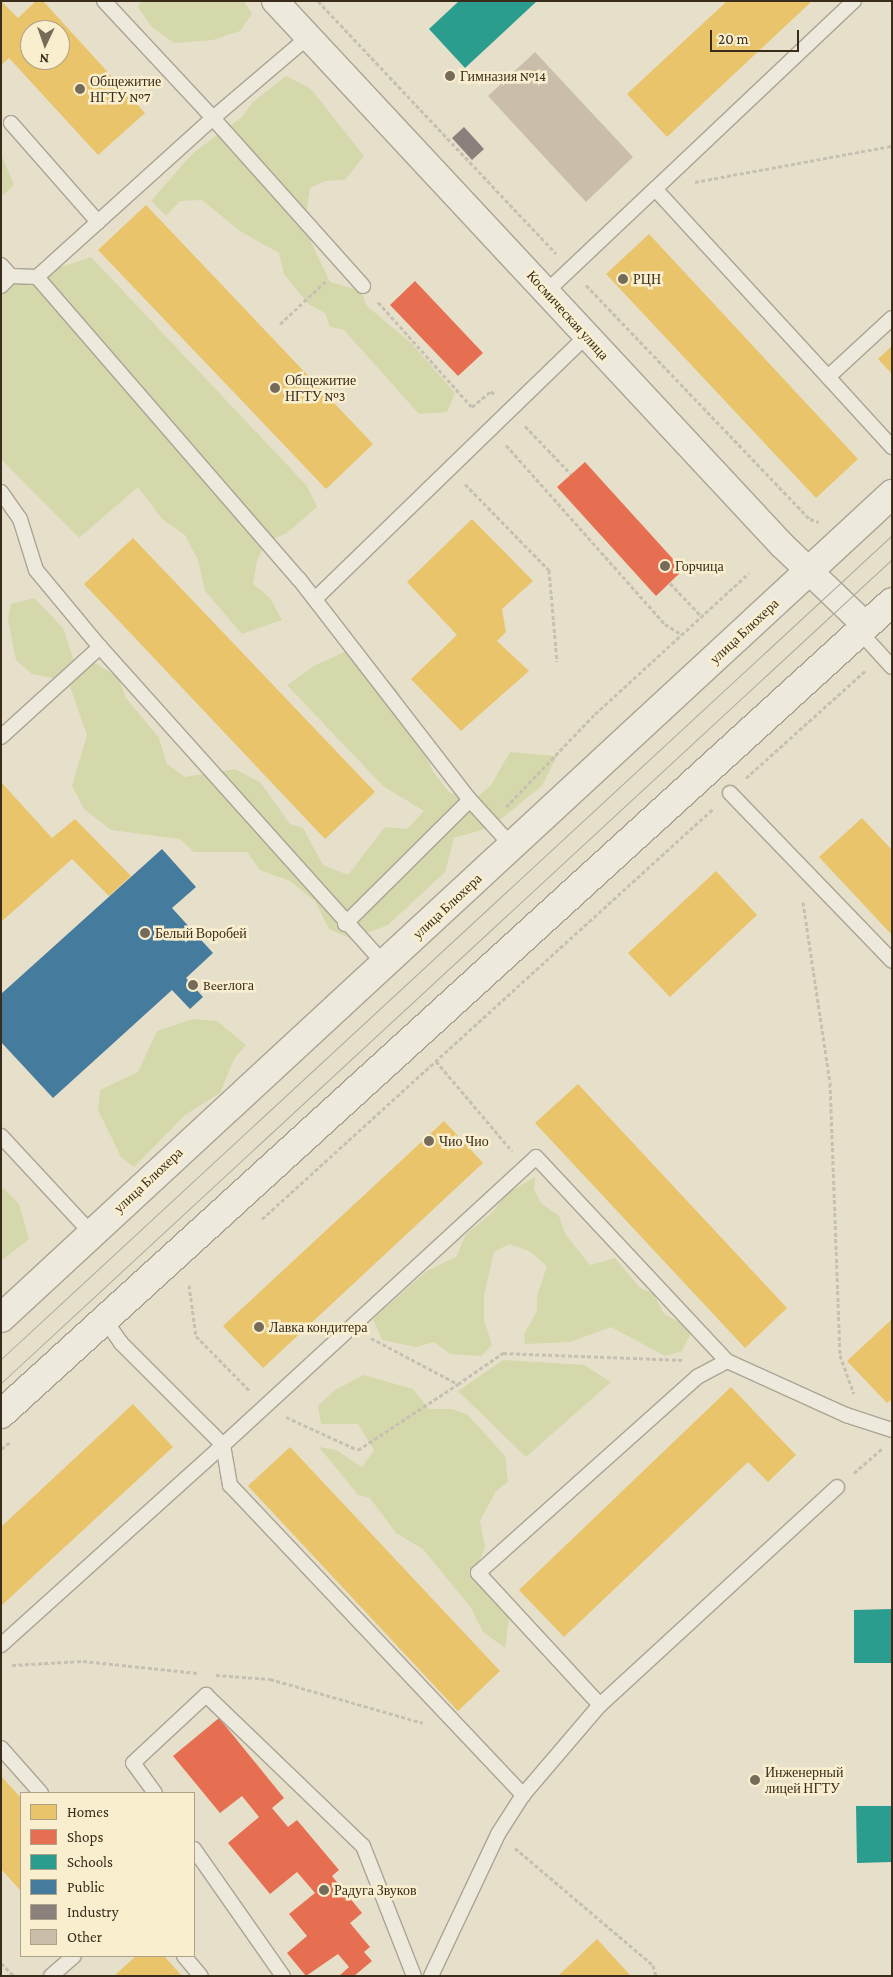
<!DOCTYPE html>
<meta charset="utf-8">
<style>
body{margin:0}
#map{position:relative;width:893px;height:1977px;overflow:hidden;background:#e6e0ca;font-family:"Crimson Pro",serif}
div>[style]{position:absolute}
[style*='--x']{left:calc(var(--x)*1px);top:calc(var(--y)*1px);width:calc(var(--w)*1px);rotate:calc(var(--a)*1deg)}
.green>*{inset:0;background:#d4d8ab}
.homes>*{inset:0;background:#e9c46a}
.shops>*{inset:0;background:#e76f51}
.schools>*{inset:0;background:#2a9d8f}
.public>*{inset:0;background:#457b9d}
.industry>*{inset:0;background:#8a817c}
.building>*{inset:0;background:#cabeaa}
.path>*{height:3px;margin-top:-1.5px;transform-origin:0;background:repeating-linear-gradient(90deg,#c6c0b3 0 4px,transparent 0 6.5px)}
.roads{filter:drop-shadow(1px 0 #aba494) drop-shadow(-1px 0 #aba494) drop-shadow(0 1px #aba494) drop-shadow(0 -1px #aba494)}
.lane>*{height:14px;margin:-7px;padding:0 7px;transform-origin:7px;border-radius:7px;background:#ede9dd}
.street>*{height:26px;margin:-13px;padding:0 13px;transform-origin:13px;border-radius:13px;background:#ede9dd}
.secondary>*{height:28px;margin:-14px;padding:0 14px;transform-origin:14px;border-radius:14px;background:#ede9dd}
.tram>*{height:1px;margin:-0.5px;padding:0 0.5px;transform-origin:0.5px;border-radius:0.5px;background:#aca89d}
.dots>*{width:14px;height:14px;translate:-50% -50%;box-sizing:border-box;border:2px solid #f9efcf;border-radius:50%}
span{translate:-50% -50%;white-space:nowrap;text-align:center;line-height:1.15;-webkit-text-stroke:5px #f9efcf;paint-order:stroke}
.poi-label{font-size:14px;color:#3a2c1b}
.left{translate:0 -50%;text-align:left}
.street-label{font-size:14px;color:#3a2c1b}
.frame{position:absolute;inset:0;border:2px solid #3a2c1b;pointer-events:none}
.legend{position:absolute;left:20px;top:1792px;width:175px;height:165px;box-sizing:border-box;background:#f9efcf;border:1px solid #ada187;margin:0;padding:6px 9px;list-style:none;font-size:15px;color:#3a2c1b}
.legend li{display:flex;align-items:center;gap:10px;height:25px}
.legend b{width:25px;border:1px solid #ada187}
.north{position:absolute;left:20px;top:20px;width:50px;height:50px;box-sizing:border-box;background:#f9efcf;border:1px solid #ada187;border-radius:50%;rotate:183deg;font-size:14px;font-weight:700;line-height:20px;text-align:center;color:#3a2c1b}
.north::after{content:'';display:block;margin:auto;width:18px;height:22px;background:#766b58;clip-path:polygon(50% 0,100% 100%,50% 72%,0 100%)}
.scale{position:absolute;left:710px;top:30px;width:89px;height:22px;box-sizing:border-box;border:2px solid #3a2c1b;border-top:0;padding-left:6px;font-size:15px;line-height:18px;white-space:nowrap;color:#3a2c1b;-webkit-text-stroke:4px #f9efcf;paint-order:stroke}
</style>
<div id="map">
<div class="green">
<div style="clip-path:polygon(141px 1px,244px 1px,252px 14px,240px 31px,213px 40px,174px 43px,152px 27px,138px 7px)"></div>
<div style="clip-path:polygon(286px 76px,311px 89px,364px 156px,345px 180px,325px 181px,310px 188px,304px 227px,330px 282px,361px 291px,367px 306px,412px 344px,455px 393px,447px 412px,419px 414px,344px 330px,330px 327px,325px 313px,308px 304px,284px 274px,279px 253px,240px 231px,202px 200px,180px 201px,166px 216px,151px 201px,193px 153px,241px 118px,253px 102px)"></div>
<div style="clip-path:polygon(1px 154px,14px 185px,1px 197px)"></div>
<div style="clip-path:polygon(91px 257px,307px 486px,317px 507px,287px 533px,266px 542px,257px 560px,253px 584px,270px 598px,282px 620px,242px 634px,205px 591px,198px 560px,185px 535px,162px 519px,138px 487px,79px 538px,1px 459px,1px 296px,19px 280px,24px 285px,29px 278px)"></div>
<div style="clip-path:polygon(34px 598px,63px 628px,74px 661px,97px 664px,118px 677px,126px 698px,159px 738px,167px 764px,185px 777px,235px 769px,260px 782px,290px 824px,303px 828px,323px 865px,348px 875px,385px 827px,407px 829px,424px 811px,383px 786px,287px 685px,314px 666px,355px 647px,398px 691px,433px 772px,450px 793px,475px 799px,491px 785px,510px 752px,557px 756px,542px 786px,491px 827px,454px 838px,445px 872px,388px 925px,352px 939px,329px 929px,315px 901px,290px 881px,260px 870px,247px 852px,194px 852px,180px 839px,111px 830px,84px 809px,72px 786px,87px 735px,68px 681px,32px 674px,16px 660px,8px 619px,11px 604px)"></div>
<div style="clip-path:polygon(193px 1019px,217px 1021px,246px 1045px,234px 1059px,220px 1093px,185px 1115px,134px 1167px,121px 1157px,98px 1110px,100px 1090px,138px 1072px,157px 1031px)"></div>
<div style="clip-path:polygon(535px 1177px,534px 1189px,541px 1203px,559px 1216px,565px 1234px,590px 1265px,615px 1258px,640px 1288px,653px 1293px,664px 1314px,693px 1329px,682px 1351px,665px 1356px,611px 1327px,570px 1342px,525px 1344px,524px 1334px,537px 1311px,537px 1296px,547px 1266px,529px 1251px,509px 1244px,494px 1252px,484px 1295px,484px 1320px,492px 1345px,481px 1356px,450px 1354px,434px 1342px,416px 1347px,382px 1340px,373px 1319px,427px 1271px,456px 1257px,466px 1234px,492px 1213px,507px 1193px)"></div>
<div style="clip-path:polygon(1px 1186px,19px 1204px,29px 1239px,1px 1261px)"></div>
<div style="clip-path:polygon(503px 1360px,584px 1365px,611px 1382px,526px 1457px,458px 1391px)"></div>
<div style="clip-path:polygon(364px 1375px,413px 1389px,429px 1409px,452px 1409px,468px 1415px,505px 1456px,508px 1482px,496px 1491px,480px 1521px,485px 1547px,480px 1560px,484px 1591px,510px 1612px,505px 1648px,483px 1632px,471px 1608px,423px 1549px,396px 1533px,370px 1498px,358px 1495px,319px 1447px,336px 1450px,362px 1467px,374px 1450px,358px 1424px,321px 1424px,318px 1406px,335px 1390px)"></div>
</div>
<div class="homes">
<div style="clip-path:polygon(evenodd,1px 1px,18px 18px,36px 1px,43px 1px,145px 113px,98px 155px,9px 58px,1px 65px,1px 1px,30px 30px,60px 30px,60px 60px,30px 60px,30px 30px)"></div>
<div style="clip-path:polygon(727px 1px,812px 1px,667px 137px,627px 94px)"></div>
<div style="clip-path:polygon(146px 205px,373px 444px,326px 489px,98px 250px)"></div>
<div style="clip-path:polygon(649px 234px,858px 459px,816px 498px,606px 274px)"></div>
<div style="clip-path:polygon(892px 346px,892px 374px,878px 359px)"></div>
<div style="clip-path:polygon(472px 519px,533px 581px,502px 609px,506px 632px,497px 641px,529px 671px,461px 731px,411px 679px,457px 635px,407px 582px)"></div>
<div style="clip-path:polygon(133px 538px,375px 792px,325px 839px,84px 584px)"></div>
<div style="clip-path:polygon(1px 782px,52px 838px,75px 819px,131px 876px,109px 896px,72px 859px,1px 922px)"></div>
<div style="clip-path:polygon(862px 818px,892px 850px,892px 935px,819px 857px)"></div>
<div style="clip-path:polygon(716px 871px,757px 915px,670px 997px,628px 953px)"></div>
<div style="clip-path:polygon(578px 1084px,787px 1308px,745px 1348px,535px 1123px)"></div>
<div style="clip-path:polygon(444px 1121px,483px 1163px,263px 1368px,223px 1326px)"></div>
<div style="clip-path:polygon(892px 1319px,892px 1399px,887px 1403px,847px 1361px)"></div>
<div style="clip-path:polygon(731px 1387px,796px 1455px,768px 1482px,748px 1462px,564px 1637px,519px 1590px)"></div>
<div style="clip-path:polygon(133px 1404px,173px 1447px,1px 1606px,1px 1527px)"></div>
<div style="clip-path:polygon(290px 1447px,500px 1671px,458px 1711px,248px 1486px)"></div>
<div style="clip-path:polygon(1px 1776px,21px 1798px,21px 1891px,1px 1869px)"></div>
<div style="clip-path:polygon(597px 1939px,631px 1976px,558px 1976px)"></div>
<div style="clip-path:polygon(136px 1956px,164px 1956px,182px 1976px,114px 1976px)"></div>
</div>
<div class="shops">
<div style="clip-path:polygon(415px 281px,483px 353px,458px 376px,390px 305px)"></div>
<div style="clip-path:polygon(585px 462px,683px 570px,656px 596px,557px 487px)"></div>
<div style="clip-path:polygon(219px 1718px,284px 1798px,272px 1808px,288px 1827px,297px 1820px,339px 1870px,332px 1876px,362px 1913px,350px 1923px,370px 1947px,364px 1952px,372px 1961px,354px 1976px,339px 1976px,349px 1967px,338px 1954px,306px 1976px,287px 1953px,307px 1936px,289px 1914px,315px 1893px,297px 1872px,270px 1894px,228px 1843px,259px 1817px,242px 1796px,220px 1813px,173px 1756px)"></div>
</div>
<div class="schools">
<div style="clip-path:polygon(459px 1px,537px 1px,465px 68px,429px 29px)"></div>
<div style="clip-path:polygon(892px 1609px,892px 1663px,854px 1663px,854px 1610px)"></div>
<div style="clip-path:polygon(856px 1806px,892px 1806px,892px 1862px,857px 1863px)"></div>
</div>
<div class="public">
<div style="clip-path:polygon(162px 849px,196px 887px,172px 908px,213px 953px,186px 978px,203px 997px,190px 1009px,172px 990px,53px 1098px,1px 1042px,1px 994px)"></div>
</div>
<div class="industry">
<div style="clip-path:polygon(464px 127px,484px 149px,472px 160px,452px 138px)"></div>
</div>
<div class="building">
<div style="clip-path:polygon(535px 52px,633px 157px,586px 202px,488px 96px)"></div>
</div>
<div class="path">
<div style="--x:318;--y:1;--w:347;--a:46.7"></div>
<div style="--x:695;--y:182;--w:200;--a:-10.4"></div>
<div style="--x:586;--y:285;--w:324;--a:46.3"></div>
<div style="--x:810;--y:519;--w:9;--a:18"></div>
<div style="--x:378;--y:302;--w:141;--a:48.2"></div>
<div style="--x:472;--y:407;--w:25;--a:-40"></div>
<div style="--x:491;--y:391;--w:4;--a:45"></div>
<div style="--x:280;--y:324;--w:64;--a:-43.1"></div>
<div style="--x:525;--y:426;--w:66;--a:46.2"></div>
<div style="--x:506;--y:445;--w:239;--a:48.4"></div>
<div style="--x:665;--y:624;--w:19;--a:32"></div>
<div style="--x:465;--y:484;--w:120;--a:45.7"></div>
<div style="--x:549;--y:570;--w:92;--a:85"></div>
<div style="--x:670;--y:583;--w:47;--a:46.7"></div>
<div style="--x:746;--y:778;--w:161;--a:-42"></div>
<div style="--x:506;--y:807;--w:129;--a:-46.3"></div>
<div style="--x:595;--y:714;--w:209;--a:-42.5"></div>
<div style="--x:803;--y:902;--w:183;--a:81.5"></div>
<div style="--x:830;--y:1083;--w:272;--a:87.9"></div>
<div style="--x:840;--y:1355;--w:41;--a:70.3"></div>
<div style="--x:436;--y:1061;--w:118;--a:49.8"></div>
<div style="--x:262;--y:1219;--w:611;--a:-42.28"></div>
<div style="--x:189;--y:1285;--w:51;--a:82.2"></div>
<div style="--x:196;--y:1336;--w:76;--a:45.5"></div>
<div style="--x:371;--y:1338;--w:98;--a:27.9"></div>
<div style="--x:458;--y:1384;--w:55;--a:-34.6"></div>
<div style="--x:503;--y:1353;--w:181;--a:2.2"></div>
<div style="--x:286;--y:1417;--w:79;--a:24.6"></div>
<div style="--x:358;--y:1450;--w:120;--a:-33.4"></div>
<div style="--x:1;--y:1449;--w:11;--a:-38"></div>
<div style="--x:854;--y:1473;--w:37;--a:-41"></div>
<div style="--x:12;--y:1665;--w:71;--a:-3.2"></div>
<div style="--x:83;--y:1661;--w:115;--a:6"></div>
<div style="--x:216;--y:1675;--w:54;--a:4.2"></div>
<div style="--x:270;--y:1679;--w:159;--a:16"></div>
<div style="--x:515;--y:1848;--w:181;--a:40.3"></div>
<div style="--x:653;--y:1965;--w:11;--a:75"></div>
<div style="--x:1;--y:1963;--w:18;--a:45"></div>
</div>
<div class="roads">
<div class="lane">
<div style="--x:104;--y:1;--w:160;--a:47"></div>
<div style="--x:213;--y:118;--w:123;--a:-40.4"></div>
<div style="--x:11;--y:123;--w:132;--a:48.7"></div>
<div style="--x:1;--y:265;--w:15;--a:48"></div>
<div style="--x:11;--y:276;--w:26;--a:2"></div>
<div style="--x:1;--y:286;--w:14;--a:-45"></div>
<div style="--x:363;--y:286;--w:225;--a:-131.8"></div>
<div style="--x:213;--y:118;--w:237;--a:137.9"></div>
<div style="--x:37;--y:277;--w:400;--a:49.1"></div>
<div style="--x:299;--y:579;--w:279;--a:52.3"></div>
<div style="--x:470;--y:800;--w:62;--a:47.6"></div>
<div style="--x:547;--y:291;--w:149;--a:-43.4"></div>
<div style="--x:892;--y:318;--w:87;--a:137.3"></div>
<div style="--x:828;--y:377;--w:95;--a:47.6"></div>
<div style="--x:828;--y:377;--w:255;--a:-132.6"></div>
<div style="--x:655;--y:189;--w:274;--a:-43.4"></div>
<div style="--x:1;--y:492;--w:33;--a:55"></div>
<div style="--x:20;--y:519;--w:53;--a:72.6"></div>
<div style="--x:36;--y:570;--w:100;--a:50.3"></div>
<div style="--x:315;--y:599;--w:379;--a:-44.1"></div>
<div style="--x:860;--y:632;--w:47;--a:47.6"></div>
<div style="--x:1;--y:737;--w:134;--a:-42.3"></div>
<div style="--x:100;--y:647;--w:426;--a:48.1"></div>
<div style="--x:730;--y:793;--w:233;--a:46"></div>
<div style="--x:345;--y:924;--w:176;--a:-44.8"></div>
<div style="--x:1;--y:1136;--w:132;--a:47.1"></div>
<div style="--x:105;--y:1320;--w:28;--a:55"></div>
<div style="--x:121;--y:1343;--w:144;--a:45"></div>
<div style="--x:223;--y:1445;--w:425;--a:-42.6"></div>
<div style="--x:536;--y:1157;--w:279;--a:46.9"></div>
<div style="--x:727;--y:1361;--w:131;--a:24.4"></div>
<div style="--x:846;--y:1415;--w:48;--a:18.1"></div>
<div style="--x:223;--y:1445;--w:41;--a:80.1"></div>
<div style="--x:230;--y:1485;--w:427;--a:46.6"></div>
<div style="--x:1;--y:1645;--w:299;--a:-42"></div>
<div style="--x:600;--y:1705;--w:180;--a:-132.7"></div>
<div style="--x:478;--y:1573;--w:294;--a:-41.8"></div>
<div style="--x:697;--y:1377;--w:34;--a:-28"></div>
<div style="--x:1;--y:1748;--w:60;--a:48.4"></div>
<div style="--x:155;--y:1793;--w:37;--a:-126"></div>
<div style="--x:133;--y:1763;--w:100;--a:-43"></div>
<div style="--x:206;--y:1695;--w:218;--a:43.9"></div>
<div style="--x:363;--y:1846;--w:140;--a:68.6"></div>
<div style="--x:194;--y:1849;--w:155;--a:55"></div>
<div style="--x:184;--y:1956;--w:26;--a:50"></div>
<div style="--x:51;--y:1976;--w:30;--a:-41"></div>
<div style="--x:431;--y:1976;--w:157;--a:-64.7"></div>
<div style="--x:498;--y:1834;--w:46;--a:-57.3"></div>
<div style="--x:523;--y:1795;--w:118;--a:-49.5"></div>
<div style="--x:600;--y:1705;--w:322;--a:-42.6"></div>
</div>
<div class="street">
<div style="--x:275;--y:1;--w:744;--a:47.02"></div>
<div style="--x:782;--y:545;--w:115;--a:43.9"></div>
</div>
<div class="secondary">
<div style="--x:1;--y:1318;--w:1214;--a:-42.76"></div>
<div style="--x:1;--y:1414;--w:1205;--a:-42.34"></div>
</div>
</div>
<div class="tram">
<div style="--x:1;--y:1359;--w:1214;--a:-42.76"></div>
<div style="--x:1;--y:1383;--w:1214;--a:-42.76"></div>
</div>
<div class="dots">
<div style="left:450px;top:76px;background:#766b58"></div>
<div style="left:80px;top:89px;background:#766b58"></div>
<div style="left:623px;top:279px;background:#766b58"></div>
<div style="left:275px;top:388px;background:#766b58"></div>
<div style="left:665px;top:566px;background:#766b58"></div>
<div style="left:145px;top:933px;background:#766b58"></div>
<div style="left:193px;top:985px;background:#766b58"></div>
<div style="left:429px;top:1141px;background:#766b58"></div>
<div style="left:259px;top:1327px;background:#766b58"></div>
<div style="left:755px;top:1780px;background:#766b58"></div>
<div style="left:324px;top:1890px;background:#766b58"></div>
</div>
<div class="poi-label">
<span class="left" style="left:460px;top:76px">Гимназия №14</span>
<span class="left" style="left:90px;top:89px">Общежитие<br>НГТУ №7</span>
<span class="left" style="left:633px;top:279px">РЦН</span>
<span class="left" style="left:285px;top:388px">Общежитие<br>НГТУ №3</span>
<span class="left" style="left:675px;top:566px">Горчица</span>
<span class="left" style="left:155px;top:933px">Белый Воробей</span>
<span class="left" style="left:203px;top:985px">Beerлога</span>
<span class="left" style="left:439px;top:1141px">Чио Чио</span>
<span class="left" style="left:269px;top:1327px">Лавка кондитера</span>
<span class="left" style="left:765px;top:1780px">Инженерный<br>лицей НГТУ</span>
<span class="left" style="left:334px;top:1890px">Радуга Звуков</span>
</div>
<div class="street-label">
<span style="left:568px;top:315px;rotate:48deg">Космическая улица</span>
<span style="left:744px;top:631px;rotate:-43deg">улица Блюхера</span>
<span style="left:447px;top:906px;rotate:-43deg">улица Блюхера</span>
<span style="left:148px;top:1180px;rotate:-43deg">улица Блюхера</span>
</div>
<div class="frame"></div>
<ul class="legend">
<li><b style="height:14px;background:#e9c46a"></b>Homes</li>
<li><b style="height:14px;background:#e76f51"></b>Shops</li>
<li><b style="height:14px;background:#2a9d8f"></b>Schools</li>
<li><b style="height:14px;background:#457b9d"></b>Public</li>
<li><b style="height:14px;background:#8a817c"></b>Industry</li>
<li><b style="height:14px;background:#cabeaa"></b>Other</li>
</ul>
<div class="north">N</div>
<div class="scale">20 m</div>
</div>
